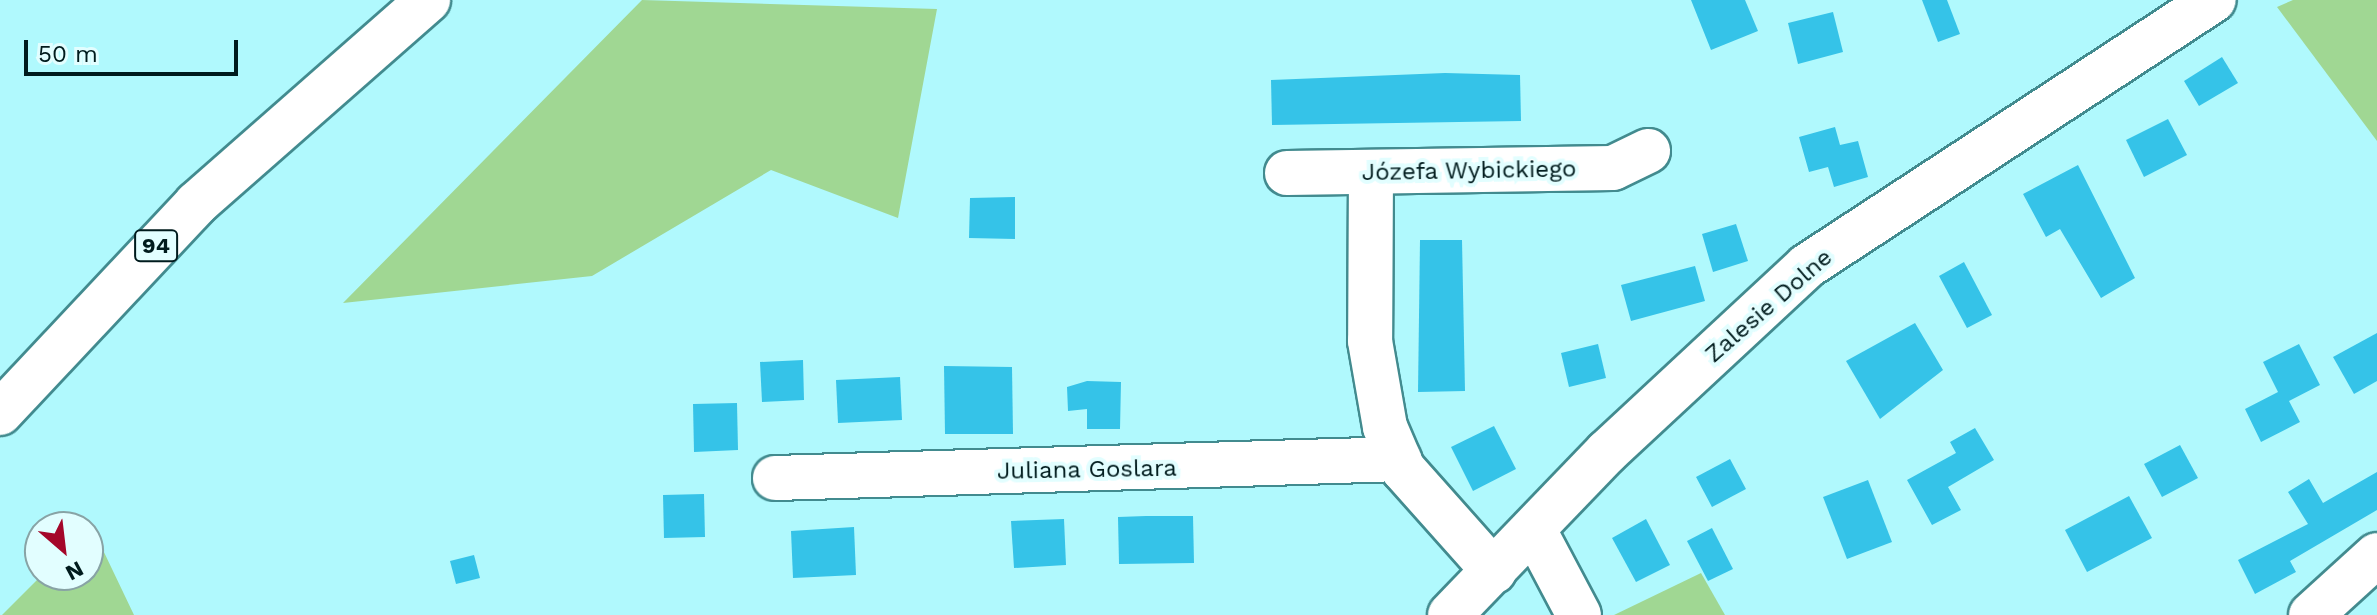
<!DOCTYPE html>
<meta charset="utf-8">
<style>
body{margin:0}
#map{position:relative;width:2377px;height:615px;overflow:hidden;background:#b0f9fd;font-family:"Work Sans",sans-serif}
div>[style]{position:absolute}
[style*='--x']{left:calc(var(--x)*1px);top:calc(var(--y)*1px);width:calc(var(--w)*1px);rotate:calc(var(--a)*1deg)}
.green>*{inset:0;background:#a0d793}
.building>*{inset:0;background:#35c3e8}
.roads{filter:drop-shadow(2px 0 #428b8f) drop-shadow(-2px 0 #428b8f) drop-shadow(0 2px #428b8f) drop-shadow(0 -2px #428b8f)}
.minor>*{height:44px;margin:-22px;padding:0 22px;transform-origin:22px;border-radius:22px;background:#fff}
.major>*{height:44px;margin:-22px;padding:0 22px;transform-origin:22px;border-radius:22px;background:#fff}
span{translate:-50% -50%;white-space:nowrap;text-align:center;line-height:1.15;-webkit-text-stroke:8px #e2feff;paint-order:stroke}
.shield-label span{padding:2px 6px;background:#e2feff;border:2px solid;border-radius:6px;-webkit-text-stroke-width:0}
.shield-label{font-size:22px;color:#001b1d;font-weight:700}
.street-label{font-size:24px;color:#001b1d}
.north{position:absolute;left:24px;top:511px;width:80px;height:80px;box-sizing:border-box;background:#e2feff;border:2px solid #88a3a5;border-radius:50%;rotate:152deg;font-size:22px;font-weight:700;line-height:32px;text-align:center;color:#001b1d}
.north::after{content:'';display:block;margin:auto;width:28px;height:36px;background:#a4072a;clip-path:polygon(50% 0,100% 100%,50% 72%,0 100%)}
.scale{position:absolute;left:24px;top:40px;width:214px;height:36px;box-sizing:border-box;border:4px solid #001b1d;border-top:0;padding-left:10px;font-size:24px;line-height:28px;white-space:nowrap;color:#001b1d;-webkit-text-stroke:6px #e2feff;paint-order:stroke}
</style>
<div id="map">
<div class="green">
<div style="clip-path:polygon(642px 0,937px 9px,898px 218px,771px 170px,592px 276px,343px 303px)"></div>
<div style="clip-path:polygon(2293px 0,2377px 0,2377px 141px,2277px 7px)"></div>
<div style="clip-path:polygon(91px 525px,134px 615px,2px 615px,42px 575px,88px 575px)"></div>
<div style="clip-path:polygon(1701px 573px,1725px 615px,1614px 615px)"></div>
</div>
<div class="building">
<div style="clip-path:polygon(1691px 0,1745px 0,1758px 31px,1711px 50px)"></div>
<div style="clip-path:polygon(1922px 0,1947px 0,1960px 34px,1938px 42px)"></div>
<div style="clip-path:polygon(1833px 12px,1843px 52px,1798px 64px,1788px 23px)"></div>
<div style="clip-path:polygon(2222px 57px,2238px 83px,2199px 106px,2184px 81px)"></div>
<div style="clip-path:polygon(1445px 73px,1520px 75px,1521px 121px,1272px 125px,1271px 80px)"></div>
<div style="clip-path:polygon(2168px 119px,2187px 155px,2144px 177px,2126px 140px)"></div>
<div style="clip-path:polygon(1835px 127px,1840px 145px,1858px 141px,1868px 177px,1834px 187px,1828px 167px,1809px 172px,1799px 137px)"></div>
<div style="clip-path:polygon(2078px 165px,2135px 278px,2101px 298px,2060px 229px,2046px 237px,2023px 194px)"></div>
<div style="clip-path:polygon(1015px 197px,1015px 239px,969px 238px,970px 198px)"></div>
<div style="clip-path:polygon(1736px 224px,1748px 261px,1713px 272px,1702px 234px)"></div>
<div style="clip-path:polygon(1420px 240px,1462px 240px,1465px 391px,1418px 392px)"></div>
<div style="clip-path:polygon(1964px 262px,1992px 315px,1967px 328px,1939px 276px)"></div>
<div style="clip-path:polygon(1695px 266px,1705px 301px,1631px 321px,1621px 285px)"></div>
<div style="clip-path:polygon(1915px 323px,1943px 370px,1880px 419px,1846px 361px)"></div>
<div style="clip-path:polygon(2377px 333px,2377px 381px,2354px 394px,2333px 357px)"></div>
<div style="clip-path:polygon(1598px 344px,1606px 378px,1569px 387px,1561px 353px)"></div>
<div style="clip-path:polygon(2299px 344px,2320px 385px,2289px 401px,2300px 422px,2261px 442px,2245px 409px,2278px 392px,2263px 362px)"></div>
<div style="clip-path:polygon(803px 360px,804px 400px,762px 402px,760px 362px)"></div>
<div style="clip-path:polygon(944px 366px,1012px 367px,1013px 434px,945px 434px)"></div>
<div style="clip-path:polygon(900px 377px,902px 420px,838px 423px,836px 380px)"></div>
<div style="clip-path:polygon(1087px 381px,1121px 382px,1120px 429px,1087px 429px,1087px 409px,1068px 411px,1067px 387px)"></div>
<div style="clip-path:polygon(737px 403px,738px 450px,694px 452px,693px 404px)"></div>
<div style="clip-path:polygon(1494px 426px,1516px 469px,1473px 491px,1451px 447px)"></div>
<div style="clip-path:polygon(1975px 428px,1994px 460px,1948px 487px,1961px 510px,1932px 525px,1907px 480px,1956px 453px,1950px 442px)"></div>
<div style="clip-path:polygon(2180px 445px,2198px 478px,2162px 497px,2144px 464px)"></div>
<div style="clip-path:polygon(1730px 459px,1746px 489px,1712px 507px,1696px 477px)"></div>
<div style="clip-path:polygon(2377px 472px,2377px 510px,2290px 561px,2296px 572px,2255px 594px,2238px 560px,2308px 524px,2288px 492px,2309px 479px,2323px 503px)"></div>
<div style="clip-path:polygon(1868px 480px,1892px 542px,1847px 559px,1823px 497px)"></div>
<div style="clip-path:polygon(704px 494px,705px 537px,664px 538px,663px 495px)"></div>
<div style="clip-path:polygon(2129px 496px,2152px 538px,2087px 572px,2065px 530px)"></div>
<div style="clip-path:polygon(1146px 516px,1193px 516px,1194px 563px,1119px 564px,1118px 517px)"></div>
<div style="clip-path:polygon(1064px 519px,1066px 565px,1014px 568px,1011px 521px)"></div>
<div style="clip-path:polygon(1646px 519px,1670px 565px,1636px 582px,1612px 538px)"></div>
<div style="clip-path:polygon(854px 527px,856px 575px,793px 578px,791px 531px)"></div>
<div style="clip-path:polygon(1712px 528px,1733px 569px,1708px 581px,1687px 541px)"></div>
<div style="clip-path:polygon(474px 555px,480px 578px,456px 584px,450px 561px)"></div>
</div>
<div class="roads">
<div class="minor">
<div style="--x:1371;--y:172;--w:169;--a:90.3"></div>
<div style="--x:1370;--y:341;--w:87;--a:80.1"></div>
<div style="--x:1385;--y:427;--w:46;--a:66.8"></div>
<div style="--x:1403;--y:469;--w:137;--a:48.3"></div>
<div style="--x:1287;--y:173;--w:326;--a:-0.9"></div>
<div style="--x:1613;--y:168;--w:39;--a:-26"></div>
<div style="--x:775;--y:478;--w:624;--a:-1.74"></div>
<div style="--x:1534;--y:530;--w:96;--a:62.1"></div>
<div style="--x:1450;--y:615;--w:226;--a:-46.1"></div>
<div style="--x:1607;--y:452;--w:273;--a:-42.9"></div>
<div style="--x:1807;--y:266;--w:486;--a:-33.2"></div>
<div style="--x:2311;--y:615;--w:89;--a:-42.3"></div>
</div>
<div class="major">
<div style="--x:0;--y:413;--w:287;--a:-46.8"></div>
<div style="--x:196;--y:204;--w:309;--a:-41.3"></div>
</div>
</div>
<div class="shield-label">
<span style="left:156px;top:246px">94</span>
</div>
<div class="street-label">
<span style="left:1469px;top:171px;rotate:-1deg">Józefa Wybickiego</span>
<span style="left:1769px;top:306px;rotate:-41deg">Zalesie Dolne</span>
<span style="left:1087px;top:470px;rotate:-1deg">Juliana Goslara</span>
</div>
<div class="north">N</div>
<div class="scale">50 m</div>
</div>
